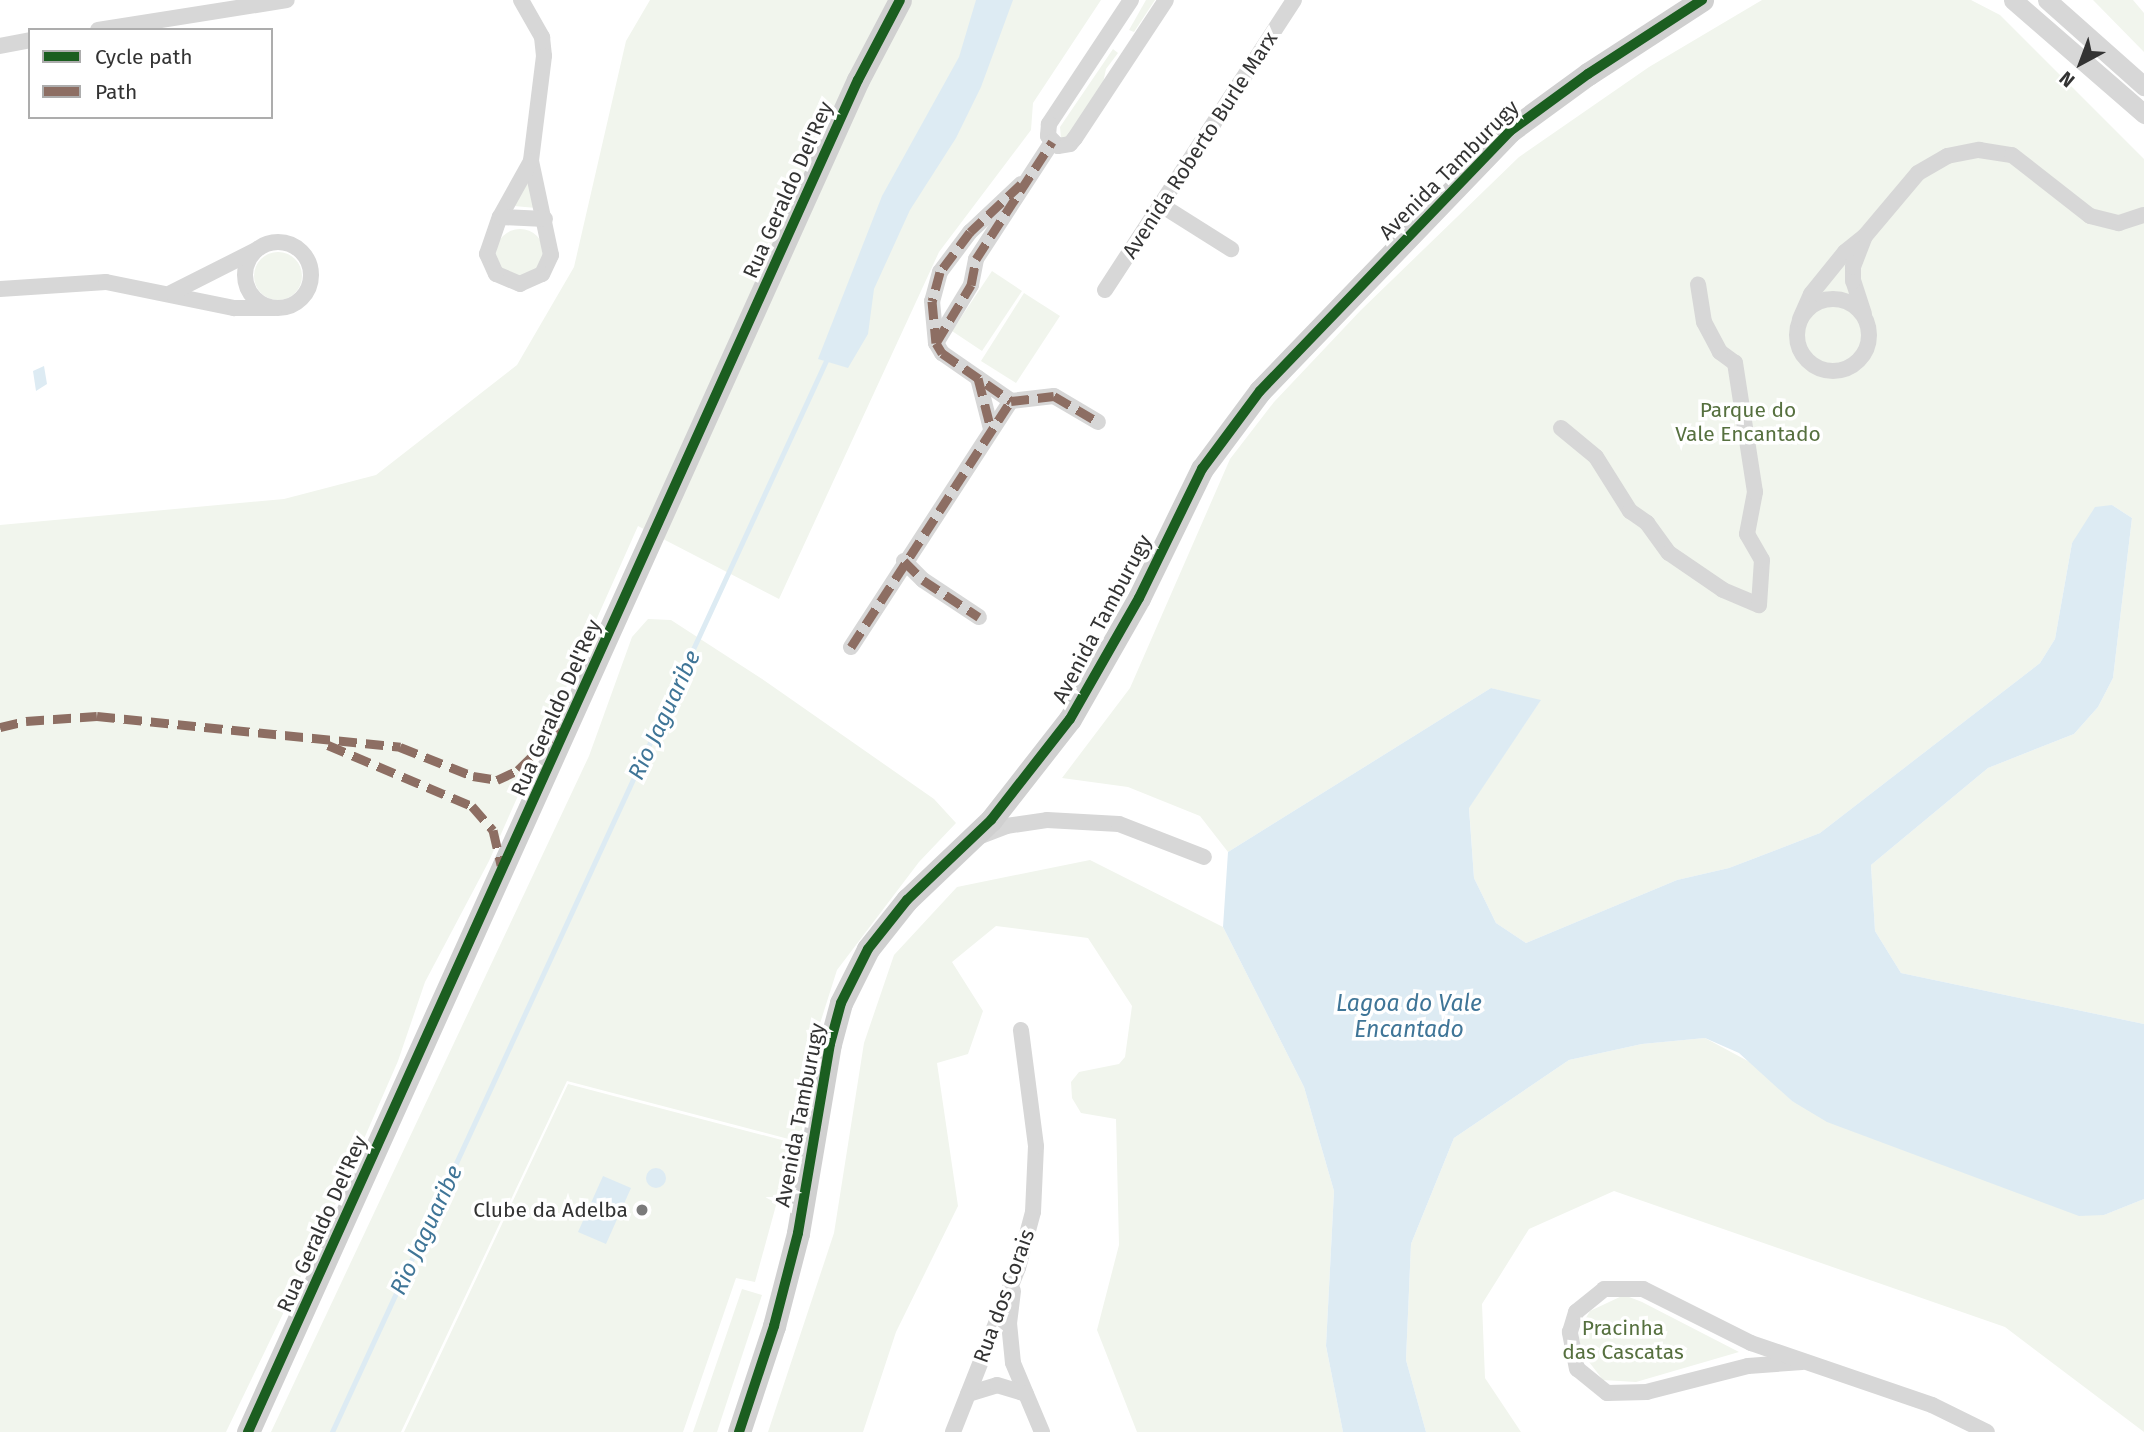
<!DOCTYPE html>
<style>
body{margin:0}
#map{position:relative;width:2144px;height:1432px;overflow:hidden;background:#fff;font-family:"Fira Sans",sans-serif}
div>[style]{position:absolute}
[style*='--x']{left:calc(var(--x)*1px);top:calc(var(--y)*1px);width:calc(var(--w)*1px);rotate:calc(var(--a)*1deg)}
.green>*{inset:0;background:#f1f5ed}
.round{border-radius:50%}
.water>*{inset:0;background:#ddebf3}
.stream>*{height:4.5px;margin:-2.25px;padding:0 2.25px;transform-origin:2.25px;border-radius:2.25px;background:#ddebf3}
.minor>*{height:16px;margin:-8px;padding:0 8px;transform-origin:8px;border-radius:8px;background:#d7d7d7}
.minor>.ring{margin:-8px;padding:0;box-sizing:content-box;background:none;border:16px solid #d7d7d7;border-radius:50%}
.tertiary>*{height:19px;margin:-9.5px;padding:0 9.5px;transform-origin:9.5px;border-radius:9.5px;background:#d7d7d7}
.secondary>*{height:23px;margin:-11.5px;padding:0 11.5px;transform-origin:11.5px;border-radius:11.5px;background:#d0d0d0}
.quiet>*{height:9px;margin-top:-4.5px;transform-origin:0;background:repeating-linear-gradient(90deg,#8d6e63 0 18px,transparent 0 27px)}
.cycleway>*{height:10px;margin:-5px;padding:0 5px;transform-origin:5px;border-radius:5px;background:#1b5e20}
.dots>*{width:19px;height:19px;translate:-50% -50%;box-sizing:border-box;border:4px solid #fff;border-radius:50%}
span{translate:-50% -50%;white-space:nowrap;text-align:center;line-height:1.15;-webkit-text-stroke:7px #fff;paint-order:stroke}
.street-label{font-size:21px;color:#333}
.park-label{font-size:21px;color:#56703f}
.poi-label{font-size:21px;color:#333}
.right{translate:-100% -50%;text-align:right}
.water-label{font-size:23px;color:#3f7597;font-style:italic}
.legend{position:absolute;left:28px;top:28px;width:245px;height:91px;box-sizing:border-box;background:#fff;border:2px solid #adadad;margin:0;padding:9px 12px;list-style:none;font-size:21px;color:#333}
.legend li{display:flex;align-items:center;gap:14px;height:35px}
.legend b{width:35px;border:2px solid #adadad}
.north{position:absolute;left:2046px;top:28px;width:70px;height:70px;-webkit-text-stroke:5px #fff;paint-order:stroke;rotate:221deg;font-size:19px;font-weight:700;line-height:28px;text-align:center;color:#333}
.north::after{content:'';display:block;margin:auto;width:24px;height:32px;background:#333;clip-path:polygon(50% 0,100% 100%,50% 72%,0 100%)}
</style>
<div id="map">
<div class="green">
<div style="clip-path:polygon(650px 0,1101px 0,1033px 103px,1031px 130px,939px 252px,779px 599px,638px 526px,489px 861px,425px 982px,398px 1061px,332px 1212px,226px 1432px,0 1432px,0 525px,284px 499px,376px 475px,517px 365px,574px 267px,626px 41px)"></div>
<div style="clip-path:polygon(1146px 0,1155px 0,1134px 32px,1129px 30px)"></div>
<div style="clip-path:polygon(1762px 0,1971px 0,2000px 15px,2144px 159px,2144px 1024px,1901px 973px,1875px 931px,1871px 865px,1988px 768px,2074px 734px,2098px 707px,2113px 678px,2132px 518px,2112px 505px,2072px 543px,2055px 639px,2040px 663px,1820px 833px,1729px 868px,1677px 880px,1526px 943px,1496px 923px,1474px 878px,1469px 807px,1540px 701px,1491px 688px,1228px 852px,1200px 816px,1128px 787px,1062px 778px,1130px 688px,1230px 459px,1274px 402px,1361px 310px,1519px 157px,1649px 67px)"></div>
<div style="clip-path:polygon(2093px 0,2133px 0,2144px 13px,2144px 52px)"></div>
<div style="clip-path:polygon(1113px 49px,1118px 53px,1106px 69px,1101px 92px,1070px 136px,1061px 139px,1060px 127px)"></div>
<div style="clip-path:polygon(528px 179px,536px 208px,514px 206px)"></div>
<div class="round" style="left:496px;top:229px;width:48px;height:48px"></div>
<div class="round" style="left:254px;top:252px;width:48px;height:48px"></div>
<div style="clip-path:polygon(992px 271px,1022px 291px,982px 351px,952px 331px)"></div>
<div style="clip-path:polygon(1024px 293px,1060px 316px,1016px 383px,981px 361px)"></div>
<div style="clip-path:polygon(648px 619px,671px 620px,765px 681px,934px 799px,956px 823px,919px 862px,837px 970px,817px 1033px,800px 1142px,567px 1081px,401px 1432px,271px 1432px,589px 756px,632px 637px)"></div>
<div style="clip-path:polygon(1090px 860px,1223px 927px,1304px 1087px,1334px 1191px,1326px 1346px,1343px 1432px,1137px 1432px,1097px 1330px,1119px 1245px,1116px 1119px,1081px 1113px,1072px 1098px,1071px 1082px,1079px 1072px,1119px 1064px,1125px 1057px,1132px 1006px,1088px 938px,996px 926px,952px 962px,983px 1011px,968px 1054px,937px 1063px,958px 1206px,896px 1332px,863px 1432px,768px 1432px,834px 1233px,864px 1043px,894px 955px,957px 887px)"></div>
<div style="clip-path:polygon(1705px 1038px,1759px 1067px,1792px 1101px,2104px 1215px,2144px 1199px,2144px 1432px,2005px 1327px,1614px 1191px,1529px 1229px,1482px 1304px,1485px 1378px,1521px 1432px,1426px 1432px,1406px 1360px,1411px 1244px,1454px 1138px,1569px 1060px,1642px 1044px)"></div>
<div style="clip-path:polygon(568px 1084px,793px 1143px,755px 1282px,736px 1278px,683px 1432px,404px 1432px)"></div>
<div style="clip-path:polygon(742px 1289px,762px 1295px,717px 1432px,693px 1432px)"></div>
<div style="clip-path:polygon(1624px 1295px,1642px 1302px,1739px 1352px,1636px 1382px,1603px 1380px,1579px 1349px,1580px 1328px,1590px 1311px)"></div>
</div>
<div class="water">
<div style="clip-path:polygon(976px 0,1013px 0,981px 87px,956px 138px,910px 210px,874px 289px,868px 334px,848px 368px,818px 359px,882px 196px,959px 57px)"></div>
<div style="clip-path:polygon(44px 366px,47px 384px,36px 391px,33px 371px)"></div>
<div style="clip-path:polygon(2112px 505px,2132px 518px,2113px 678px,2098px 707px,2074px 734px,1988px 768px,1871px 865px,1875px 931px,1901px 973px,2144px 1024px,2144px 1199px,2104px 1215px,2079px 1216px,1827px 1122px,1792px 1101px,1739px 1053px,1705px 1038px,1642px 1044px,1569px 1060px,1454px 1138px,1411px 1244px,1406px 1360px,1426px 1432px,1343px 1432px,1326px 1346px,1334px 1191px,1304px 1087px,1223px 927px,1228px 852px,1491px 688px,1541px 700px,1469px 808px,1474px 878px,1496px 923px,1526px 943px,1677px 880px,1729px 868px,1820px 833px,2040px 663px,2055px 639px,2072px 543px,2095px 507px)"></div>
<div class="round" style="left:646px;top:1168px;width:20px;height:20px"></div>
<div style="clip-path:polygon(603px 1176px,631px 1188px,606px 1244px,578px 1232px)"></div>
</div>
<div class="stream">
<div style="--x:332;--y:1432;--w:1182;--a:-65.24"></div>
</div>
<div class="minor">
<div style="--x:521;--y:0;--w:43;--a:60.4"></div>
<div style="--x:542;--y:37;--w:19;--a:84"></div>
<div style="--x:544;--y:56;--w:106;--a:97.1"></div>
<div style="--x:531;--y:161;--w:96;--a:78"></div>
<div style="--x:551;--y:255;--w:21;--a:115"></div>
<div style="--x:542;--y:274;--w:24;--a:156"></div>
<div style="--x:520;--y:284;--w:26;--a:-157"></div>
<div style="--x:496;--y:274;--w:22;--a:-114"></div>
<div style="--x:487;--y:254;--w:39;--a:-71"></div>
<div style="--x:500;--y:217;--w:64;--a:-61"></div>
<div style="--x:1131;--y:0;--w:149;--a:123.5"></div>
<div style="--x:1049;--y:124;--w:12;--a:95"></div>
<div style="--x:1048;--y:136;--w:14;--a:45"></div>
<div style="--x:1058;--y:146;--w:12;--a:-9"></div>
<div style="--x:1070;--y:144;--w:8;--a:-50"></div>
<div style="--x:1075;--y:138;--w:165;--a:-56.6"></div>
<div style="--x:98;--y:30;--w:191;--a:-9"></div>
<div style="--x:0;--y:46;--w:31;--a:-11"></div>
<div style="--x:1021;--y:184;--w:70;--a:136.7"></div>
<div style="--x:970;--y:232;--w:50;--a:126.9"></div>
<div style="--x:940;--y:272;--w:30;--a:105"></div>
<div style="--x:932;--y:301;--w:42;--a:84.6"></div>
<div style="--x:936;--y:343;--w:12;--a:59"></div>
<div style="--x:942;--y:353;--w:84;--a:34.8"></div>
<div style="--x:1011;--y:401;--w:43;--a:-6.6"></div>
<div style="--x:1054;--y:396;--w:51;--a:30.6"></div>
<div style="--x:1161;--y:205;--w:83;--a:32.2"></div>
<div style="--x:500;--y:217;--w:45;--a:2.5"></div>
<div class="ring" style="left:245px;top:242px;width:50px;height:50px"></div>
<div style="--x:0;--y:289;--w:106;--a:-3.8"></div>
<div style="--x:106;--y:282;--w:131;--a:11.5"></div>
<div style="--x:234;--y:308;--w:41;--a:0"></div>
<div style="--x:1105;--y:290;--w:346;--a:-56.9"></div>
<div style="--x:171;--y:293;--w:95;--a:-26.8"></div>
<div class="ring" style="left:1797px;top:299px;width:56px;height:56px"></div>
<div style="--x:1864;--y:314;--w:35;--a:-108"></div>
<div style="--x:1853;--y:281;--w:14;--a:-90"></div>
<div style="--x:1853;--y:267;--w:31;--a:-69"></div>
<div style="--x:1800;--y:319;--w:27;--a:-66"></div>
<div style="--x:1811;--y:294;--w:54;--a:-51"></div>
<div style="--x:1845;--y:252;--w:26;--a:-39"></div>
<div style="--x:1865;--y:236;--w:82;--a:-49.9"></div>
<div style="--x:1918;--y:173;--w:34;--a:-30"></div>
<div style="--x:1947;--y:156;--w:33;--a:-11"></div>
<div style="--x:1979;--y:150;--w:33;--a:9"></div>
<div style="--x:2012;--y:155;--w:99;--a:38"></div>
<div style="--x:2090;--y:216;--w:30;--a:14"></div>
<div style="--x:2119;--y:223;--w:26;--a:-18"></div>
<div style="--x:936;--y:343;--w:68;--a:-58.9"></div>
<div style="--x:971;--y:285;--w:26;--a:-79"></div>
<div style="--x:976;--y:259;--w:140;--a:-57"></div>
<div style="--x:978;--y:378;--w:53;--a:75.7"></div>
<div style="--x:1561;--y:428;--w:45;--a:39.6"></div>
<div style="--x:1596;--y:457;--w:64;--a:57.8"></div>
<div style="--x:1630;--y:511;--w:21;--a:35"></div>
<div style="--x:1647;--y:523;--w:37;--a:54"></div>
<div style="--x:1669;--y:553;--w:65;--a:34.4"></div>
<div style="--x:1723;--y:590;--w:39;--a:23"></div>
<div style="--x:1759;--y:605;--w:45;--a:-86.2"></div>
<div style="--x:1762;--y:560;--w:30;--a:-120"></div>
<div style="--x:1747;--y:534;--w:43;--a:-79.2"></div>
<div style="--x:1755;--y:492;--w:131;--a:-98.8"></div>
<div style="--x:1735;--y:363;--w:19;--a:-144"></div>
<div style="--x:1720;--y:352;--w:34;--a:-118"></div>
<div style="--x:1704;--y:322;--w:38;--a:-99"></div>
<div style="--x:904;--y:561;--w:27;--a:45"></div>
<div style="--x:923;--y:580;--w:67;--a:33.5"></div>
<div style="--x:851;--y:647;--w:293;--a:-57"></div>
<div style="--x:978;--y:837;--w:30;--a:-21"></div>
<div style="--x:1006;--y:826;--w:41;--a:-8.3"></div>
<div style="--x:1047;--y:820;--w:72;--a:3.2"></div>
<div style="--x:1119;--y:824;--w:91;--a:21.2"></div>
<div style="--x:1013;--y:1291;--w:32;--a:97"></div>
<div style="--x:1009;--y:1323;--w:40;--a:84.3"></div>
<div style="--x:1013;--y:1363;--w:75;--a:67.2"></div>
<div style="--x:1802;--y:1362;--w:54;--a:175.8"></div>
<div style="--x:1748;--y:1366;--w:104;--a:165.6"></div>
<div style="--x:1647;--y:1392;--w:40;--a:178.6"></div>
<div style="--x:1607;--y:1393;--w:38;--a:-141"></div>
<div style="--x:1577;--y:1369;--w:38;--a:-101"></div>
<div style="--x:1570;--y:1332;--w:21;--a:-73"></div>
<div style="--x:1576;--y:1312;--w:36;--a:-39"></div>
<div style="--x:1604;--y:1289;--w:39;--a:0"></div>
<div style="--x:1643;--y:1289;--w:121;--a:26.6"></div>
<div style="--x:1751;--y:1343;--w:191;--a:18.9"></div>
<div style="--x:1932;--y:1405;--w:61;--a:26.1"></div>
<div style="--x:968;--y:1394;--w:30;--a:-17"></div>
<div style="--x:997;--y:1385;--w:30;--a:17"></div>
<div style="--x:953;--y:1432;--w:176;--a:-68.4"></div>
<div style="--x:1018;--y:1268;--w:58;--a:-75"></div>
<div style="--x:1033;--y:1212;--w:66;--a:-87.4"></div>
<div style="--x:1036;--y:1146;--w:117;--a:-97.4"></div>
</div>
<div class="tertiary">
<div style="--x:2013;--y:0;--w:174;--a:41"></div>
<div style="--x:2047;--y:0;--w:130;--a:41.6"></div>
</div>
<div class="secondary">
<div style="--x:248;--y:1432;--w:1483;--a:-65.72"></div>
<div style="--x:858;--y:80;--w:90;--a:-62.3"></div>
<div style="--x:739;--y:1432;--w:112;--a:-71.7"></div>
<div style="--x:774;--y:1326;--w:96;--a:-75.5"></div>
<div style="--x:798;--y:1233;--w:192;--a:-80.4"></div>
<div style="--x:830;--y:1044;--w:42;--a:-75"></div>
<div style="--x:841;--y:1003;--w:60;--a:-63.4"></div>
<div style="--x:868;--y:949;--w:63;--a:-51.5"></div>
<div style="--x:907;--y:900;--w:116;--a:-43.6"></div>
<div style="--x:991;--y:820;--w:128;--a:-52"></div>
<div style="--x:1070;--y:719;--w:139;--a:-60.3"></div>
<div style="--x:1139;--y:598;--w:144;--a:-64"></div>
<div style="--x:1202;--y:469;--w:97;--a:-53.4"></div>
<div style="--x:1260;--y:391;--w:361;--a:-46.1"></div>
<div style="--x:1510;--y:131;--w:97;--a:-36.2"></div>
<div style="--x:1588;--y:74;--w:136;--a:-33"></div>
</div>
<div class="quiet">
<div style="--x:1021;--y:184;--w:70;--a:136.7"></div>
<div style="--x:970;--y:232;--w:50;--a:126.9"></div>
<div style="--x:940;--y:272;--w:30;--a:105"></div>
<div style="--x:932;--y:301;--w:42;--a:84.6"></div>
<div style="--x:936;--y:343;--w:12;--a:59"></div>
<div style="--x:942;--y:353;--w:84;--a:34.8"></div>
<div style="--x:1011;--y:401;--w:43;--a:-6.6"></div>
<div style="--x:1054;--y:396;--w:51;--a:30.6"></div>
<div style="--x:936;--y:343;--w:68;--a:-58.9"></div>
<div style="--x:971;--y:285;--w:26;--a:-79"></div>
<div style="--x:976;--y:259;--w:140;--a:-57"></div>
<div style="--x:978;--y:378;--w:53;--a:75.7"></div>
<div style="--x:904;--y:561;--w:27;--a:45"></div>
<div style="--x:923;--y:580;--w:67;--a:33.5"></div>
<div style="--x:851;--y:647;--w:293;--a:-57"></div>
<div style="--x:0;--y:727;--w:27;--a:-13"></div>
<div style="--x:26;--y:721;--w:71;--a:-4"></div>
<div style="--x:97;--y:716;--w:305;--a:5.8"></div>
<div style="--x:400;--y:747;--w:79;--a:21.7"></div>
<div style="--x:473;--y:776;--w:24;--a:9"></div>
<div style="--x:497;--y:780;--w:23;--a:-25"></div>
<div style="--x:518;--y:770;--w:59;--a:-44.3"></div>
<div style="--x:328;--y:745;--w:156;--a:23"></div>
<div style="--x:472;--y:806;--w:32;--a:49"></div>
<div style="--x:493;--y:830;--w:36;--a:77"></div>
</div>
<div class="cycleway">
<div style="--x:248;--y:1432;--w:1483;--a:-65.72"></div>
<div style="--x:858;--y:80;--w:90;--a:-62.3"></div>
<div style="--x:739;--y:1432;--w:112;--a:-71.7"></div>
<div style="--x:774;--y:1326;--w:96;--a:-75.5"></div>
<div style="--x:798;--y:1233;--w:192;--a:-80.4"></div>
<div style="--x:830;--y:1044;--w:42;--a:-75"></div>
<div style="--x:841;--y:1003;--w:60;--a:-63.4"></div>
<div style="--x:868;--y:949;--w:63;--a:-51.5"></div>
<div style="--x:907;--y:900;--w:116;--a:-43.6"></div>
<div style="--x:991;--y:820;--w:128;--a:-52"></div>
<div style="--x:1070;--y:719;--w:139;--a:-60.3"></div>
<div style="--x:1139;--y:598;--w:144;--a:-64"></div>
<div style="--x:1202;--y:469;--w:97;--a:-53.4"></div>
<div style="--x:1260;--y:391;--w:361;--a:-46.1"></div>
<div style="--x:1510;--y:131;--w:97;--a:-36.2"></div>
<div style="--x:1588;--y:74;--w:136;--a:-33"></div>
</div>
<div class="dots">
<div style="left:642px;top:1210px;background:#7a7a7a"></div>
</div>
<div class="street-label">
<span style="left:1200px;top:145px;rotate:-57deg">Avenida Roberto Burle Marx</span>
<span style="left:1449px;top:170px;rotate:-45deg">Avenida Tamburugy</span>
<span style="left:788px;top:190px;rotate:-66deg">Rua Geraldo Del'Rey</span>
<span style="left:1102px;top:619px;rotate:-62deg">Avenida Tamburugy</span>
<span style="left:556px;top:708px;rotate:-66deg">Rua Geraldo Del'Rey</span>
<span style="left:800px;top:1115px;rotate:-79deg">Avenida Tamburugy</span>
<span style="left:322px;top:1224px;rotate:-66deg">Rua Geraldo Del'Rey</span>
<span style="left:1004px;top:1296px;rotate:-70deg">Rua dos Corais</span>
</div>
<div class="park-label">
<span style="left:1748px;top:422px">Parque do<br>Vale Encantado</span>
<span style="left:1623px;top:1340px">Pracinha<br>das Cascatas</span>
</div>
<div class="poi-label">
<span class="right" style="left:628px;top:1210px">Clube da Adelba</span>
</div>
<div class="water-label">
<span style="left:664px;top:715px;rotate:-65deg">Rio Jaguaribe</span>
<span style="left:1409px;top:1016px">Lagoa do Vale<br>Encantado</span>
<span style="left:426px;top:1230px;rotate:-65deg">Rio Jaguaribe</span>
</div>
<ul class="legend">
<li><b style="height:9px;background:#1b5e20"></b>Cycle path</li>
<li><b style="height:9px;background:#8d6e63"></b>Path</li>
</ul>
<div class="north">N</div>
</div>
